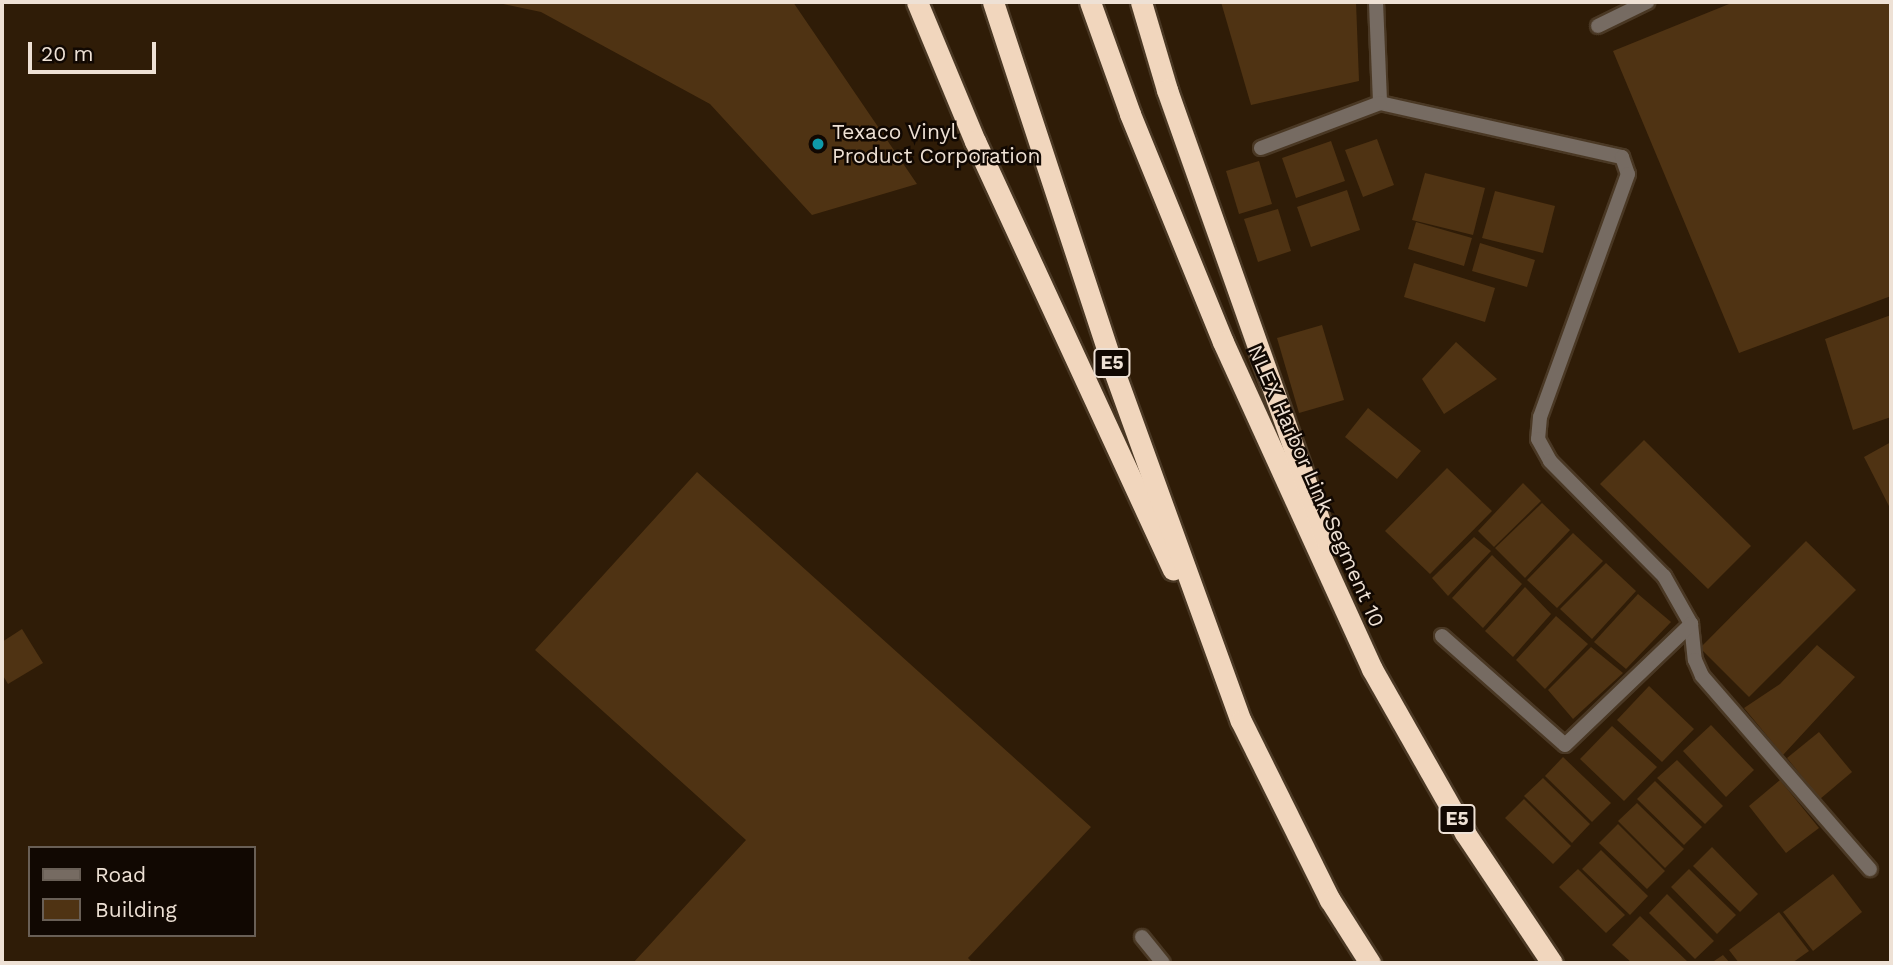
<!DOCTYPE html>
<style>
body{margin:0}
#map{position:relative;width:1893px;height:965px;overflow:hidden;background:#2f1c07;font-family:"Work Sans",sans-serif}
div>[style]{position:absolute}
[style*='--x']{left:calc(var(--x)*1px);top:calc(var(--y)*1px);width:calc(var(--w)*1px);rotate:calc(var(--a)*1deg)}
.building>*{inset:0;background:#4f3313}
.roads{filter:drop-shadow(2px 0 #4a3824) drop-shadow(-2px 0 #4a3824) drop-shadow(0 2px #4a3824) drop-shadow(0 -2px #4a3824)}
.lane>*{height:14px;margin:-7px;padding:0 7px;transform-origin:7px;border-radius:7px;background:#766b62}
.street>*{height:14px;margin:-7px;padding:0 7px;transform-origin:7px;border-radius:7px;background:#766b62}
.highway>*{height:21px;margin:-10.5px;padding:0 10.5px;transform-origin:10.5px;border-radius:10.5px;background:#f1d6bd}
.dots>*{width:19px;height:19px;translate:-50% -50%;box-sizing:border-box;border:4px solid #110802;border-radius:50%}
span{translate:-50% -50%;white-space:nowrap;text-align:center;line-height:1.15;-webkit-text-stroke:5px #110802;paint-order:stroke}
.shield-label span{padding:2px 5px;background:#110802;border:2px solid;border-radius:5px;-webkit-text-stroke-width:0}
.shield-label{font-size:19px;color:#eee1d5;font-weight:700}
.poi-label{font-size:21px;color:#eee1d5}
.left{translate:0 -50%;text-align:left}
.street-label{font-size:21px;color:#eee1d5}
.frame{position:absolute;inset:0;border:4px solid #eee1d5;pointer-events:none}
.legend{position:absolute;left:28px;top:846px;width:228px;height:91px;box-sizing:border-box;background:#110802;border:2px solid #695f56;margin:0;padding:9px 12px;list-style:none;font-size:21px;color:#eee1d5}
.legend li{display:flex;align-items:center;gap:14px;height:35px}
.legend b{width:35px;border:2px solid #695f56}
.scale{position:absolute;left:28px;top:42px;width:128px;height:32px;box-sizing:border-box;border:4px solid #eee1d5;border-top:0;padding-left:9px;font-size:21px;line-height:24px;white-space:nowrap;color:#eee1d5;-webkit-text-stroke:5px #110802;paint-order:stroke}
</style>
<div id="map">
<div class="building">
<div style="clip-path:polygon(494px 2px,793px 2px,917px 184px,812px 215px,710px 104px,541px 12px)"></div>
<div style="clip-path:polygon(1221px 2px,1356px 2px,1359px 81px,1251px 105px)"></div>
<div style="clip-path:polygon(1734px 2px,1891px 2px,1891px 296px,1739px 353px,1613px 51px)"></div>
<div style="clip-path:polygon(1377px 139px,1394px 185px,1363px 197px,1345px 150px)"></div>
<div style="clip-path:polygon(1331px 141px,1345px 181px,1296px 198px,1282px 158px)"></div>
<div style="clip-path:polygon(1259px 161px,1272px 204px,1239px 214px,1226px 171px)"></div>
<div style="clip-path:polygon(1425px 173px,1485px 188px,1473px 235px,1412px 220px)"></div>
<div style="clip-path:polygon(1347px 190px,1360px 230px,1311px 247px,1297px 207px)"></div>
<div style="clip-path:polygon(1495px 191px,1555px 206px,1543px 253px,1482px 238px)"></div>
<div style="clip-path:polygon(1278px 209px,1291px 251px,1258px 262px,1244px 219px)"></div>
<div style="clip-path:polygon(1416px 222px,1472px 238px,1464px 266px,1408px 249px)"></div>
<div style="clip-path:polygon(1480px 243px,1535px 260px,1527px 287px,1472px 271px)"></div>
<div style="clip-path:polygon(1414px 263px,1495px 288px,1485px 322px,1404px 297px)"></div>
<div style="clip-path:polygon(1891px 315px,1891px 417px,1853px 430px,1825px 339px)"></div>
<div style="clip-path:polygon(1322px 325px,1344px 400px,1299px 413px,1277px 338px)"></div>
<div style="clip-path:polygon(1456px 342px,1497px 379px,1444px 414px,1422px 379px)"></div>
<div style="clip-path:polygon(1368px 408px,1421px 451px,1397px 479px,1345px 437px)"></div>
<div style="clip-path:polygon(1644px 440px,1751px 546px,1708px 589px,1600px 484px)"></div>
<div style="clip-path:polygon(1891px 442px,1891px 510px,1864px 457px)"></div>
<div style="clip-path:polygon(1447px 468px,1492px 511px,1430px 574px,1385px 531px)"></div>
<div style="clip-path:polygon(697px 472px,1091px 827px,968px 958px,973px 963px,633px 963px,746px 840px,535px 650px)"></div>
<div style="clip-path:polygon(1523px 483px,1541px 501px,1494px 547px,1478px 531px)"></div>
<div style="clip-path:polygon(1542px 503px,1570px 530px,1525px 578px,1495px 548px)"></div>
<div style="clip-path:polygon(1573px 533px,1603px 561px,1557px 608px,1527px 580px)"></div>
<div style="clip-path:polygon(1474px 537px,1491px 551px,1448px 596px,1432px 578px)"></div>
<div style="clip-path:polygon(1806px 541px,1856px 590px,1749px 697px,1700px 648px)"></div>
<div style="clip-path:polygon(1492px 555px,1522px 584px,1483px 628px,1452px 598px)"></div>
<div style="clip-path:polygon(1606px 563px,1636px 591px,1592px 639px,1560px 609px)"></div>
<div style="clip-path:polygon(1525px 587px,1551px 614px,1513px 657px,1485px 631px)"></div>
<div style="clip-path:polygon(1638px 594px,1671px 622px,1626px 669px,1594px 642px)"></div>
<div style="clip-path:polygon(1556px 616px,1588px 644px,1545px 689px,1516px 660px)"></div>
<div style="clip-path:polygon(22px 629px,43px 663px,8px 684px,2px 674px,2px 642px)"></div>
<div style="clip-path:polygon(1817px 645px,1855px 677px,1783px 755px,1744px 708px,1780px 684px)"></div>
<div style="clip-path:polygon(1591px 647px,1623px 673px,1573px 719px,1548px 690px)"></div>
<div style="clip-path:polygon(1649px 686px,1694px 729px,1662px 762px,1617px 720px)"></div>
<div style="clip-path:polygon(1711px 725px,1754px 770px,1726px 797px,1683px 751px)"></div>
<div style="clip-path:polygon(1612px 726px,1657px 767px,1624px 801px,1580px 759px)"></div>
<div style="clip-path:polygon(1819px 732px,1852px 772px,1820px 799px,1787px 758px)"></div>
<div style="clip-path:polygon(1563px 757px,1611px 803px,1592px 822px,1545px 776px)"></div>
<div style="clip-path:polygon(1677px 760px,1723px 806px,1705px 824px,1657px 778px)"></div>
<div style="clip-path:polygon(1543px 778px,1590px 824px,1572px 843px,1524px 796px)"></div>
<div style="clip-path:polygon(1780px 780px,1819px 828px,1786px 853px,1749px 806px)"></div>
<div style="clip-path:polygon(1655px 781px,1702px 827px,1684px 845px,1637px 799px)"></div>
<div style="clip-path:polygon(1524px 799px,1571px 846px,1553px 864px,1505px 818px)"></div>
<div style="clip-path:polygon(1637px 803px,1684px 849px,1665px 868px,1618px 821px)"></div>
<div style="clip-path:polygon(1618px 824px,1665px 871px,1647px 889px,1599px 843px)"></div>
<div style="clip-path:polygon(1712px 847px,1758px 894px,1740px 912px,1693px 866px)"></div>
<div style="clip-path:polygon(1601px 850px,1648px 896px,1630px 915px,1582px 869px)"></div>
<div style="clip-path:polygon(1578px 869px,1625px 915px,1606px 933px,1559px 887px)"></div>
<div style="clip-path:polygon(1689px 869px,1736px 915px,1717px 934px,1671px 887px)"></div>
<div style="clip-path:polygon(1833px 874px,1862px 912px,1813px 951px,1783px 912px)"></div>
<div style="clip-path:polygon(1667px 894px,1714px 941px,1695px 959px,1649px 913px)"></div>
<div style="clip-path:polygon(1779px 912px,1809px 951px,1792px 963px,1739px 963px,1729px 950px)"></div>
<div style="clip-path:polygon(1640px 916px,1689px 963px,1632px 963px,1612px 945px)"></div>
<div style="clip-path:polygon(1723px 955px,1730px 963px,1711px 963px)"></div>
</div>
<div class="roads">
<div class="lane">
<div style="--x:1376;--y:2;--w:101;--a:87.7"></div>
<div style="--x:1598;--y:26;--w:55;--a:-26.1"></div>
<div style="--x:1380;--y:103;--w:248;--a:12.6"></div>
<div style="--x:1622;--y:157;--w:18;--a:71"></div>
<div style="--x:1628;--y:174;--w:258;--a:109.9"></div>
<div style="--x:1540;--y:417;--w:22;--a:95"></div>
<div style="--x:1538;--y:439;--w:25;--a:61"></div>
<div style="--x:1550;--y:461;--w:162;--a:45.3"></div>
<div style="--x:1664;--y:576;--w:55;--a:60.6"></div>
<div style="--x:1691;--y:624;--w:36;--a:84"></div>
<div style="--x:1695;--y:660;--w:17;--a:66"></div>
<div style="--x:1702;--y:676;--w:256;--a:49"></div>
<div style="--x:1261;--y:148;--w:127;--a:-20.7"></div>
<div style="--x:1442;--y:636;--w:164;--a:41.5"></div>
<div style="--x:1565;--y:745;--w:175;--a:-43.8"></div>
</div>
<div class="street">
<div style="--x:1142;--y:937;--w:33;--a:51"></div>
</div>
<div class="highway">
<div style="--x:917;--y:2;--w:151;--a:67.4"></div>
<div style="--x:975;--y:141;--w:472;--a:65.2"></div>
<div style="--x:993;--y:2;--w:388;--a:71.8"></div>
<div style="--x:1114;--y:371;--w:372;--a:70.1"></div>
<div style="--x:1241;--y:721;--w:200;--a:63.6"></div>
<div style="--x:1330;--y:900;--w:75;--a:57.6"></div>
<div style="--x:1090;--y:2;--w:119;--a:70.3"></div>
<div style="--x:1130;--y:114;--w:246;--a:67.8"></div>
<div style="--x:1223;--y:342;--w:359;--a:65.5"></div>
<div style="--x:1372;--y:669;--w:189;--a:60.4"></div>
<div style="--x:1465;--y:833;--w:156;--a:56.2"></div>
<div style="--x:1141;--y:2;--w:92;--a:73.5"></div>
<div style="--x:1167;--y:90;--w:479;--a:70.5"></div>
</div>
</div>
<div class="dots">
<div style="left:818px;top:144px;background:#0f9aa8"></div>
</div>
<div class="shield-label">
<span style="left:1112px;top:363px">E5</span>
<span style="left:1457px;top:819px">E5</span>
</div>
<div class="poi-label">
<span class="left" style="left:832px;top:144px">Texaco Vinyl<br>Product Corporation</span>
</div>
<div class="street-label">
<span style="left:1316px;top:486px;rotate:66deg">NLEX Harbor Link Segment 10</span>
</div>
<div class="frame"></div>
<ul class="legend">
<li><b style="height:9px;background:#766b62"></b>Road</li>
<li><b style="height:19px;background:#4f3313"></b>Building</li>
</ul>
<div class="scale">20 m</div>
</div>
